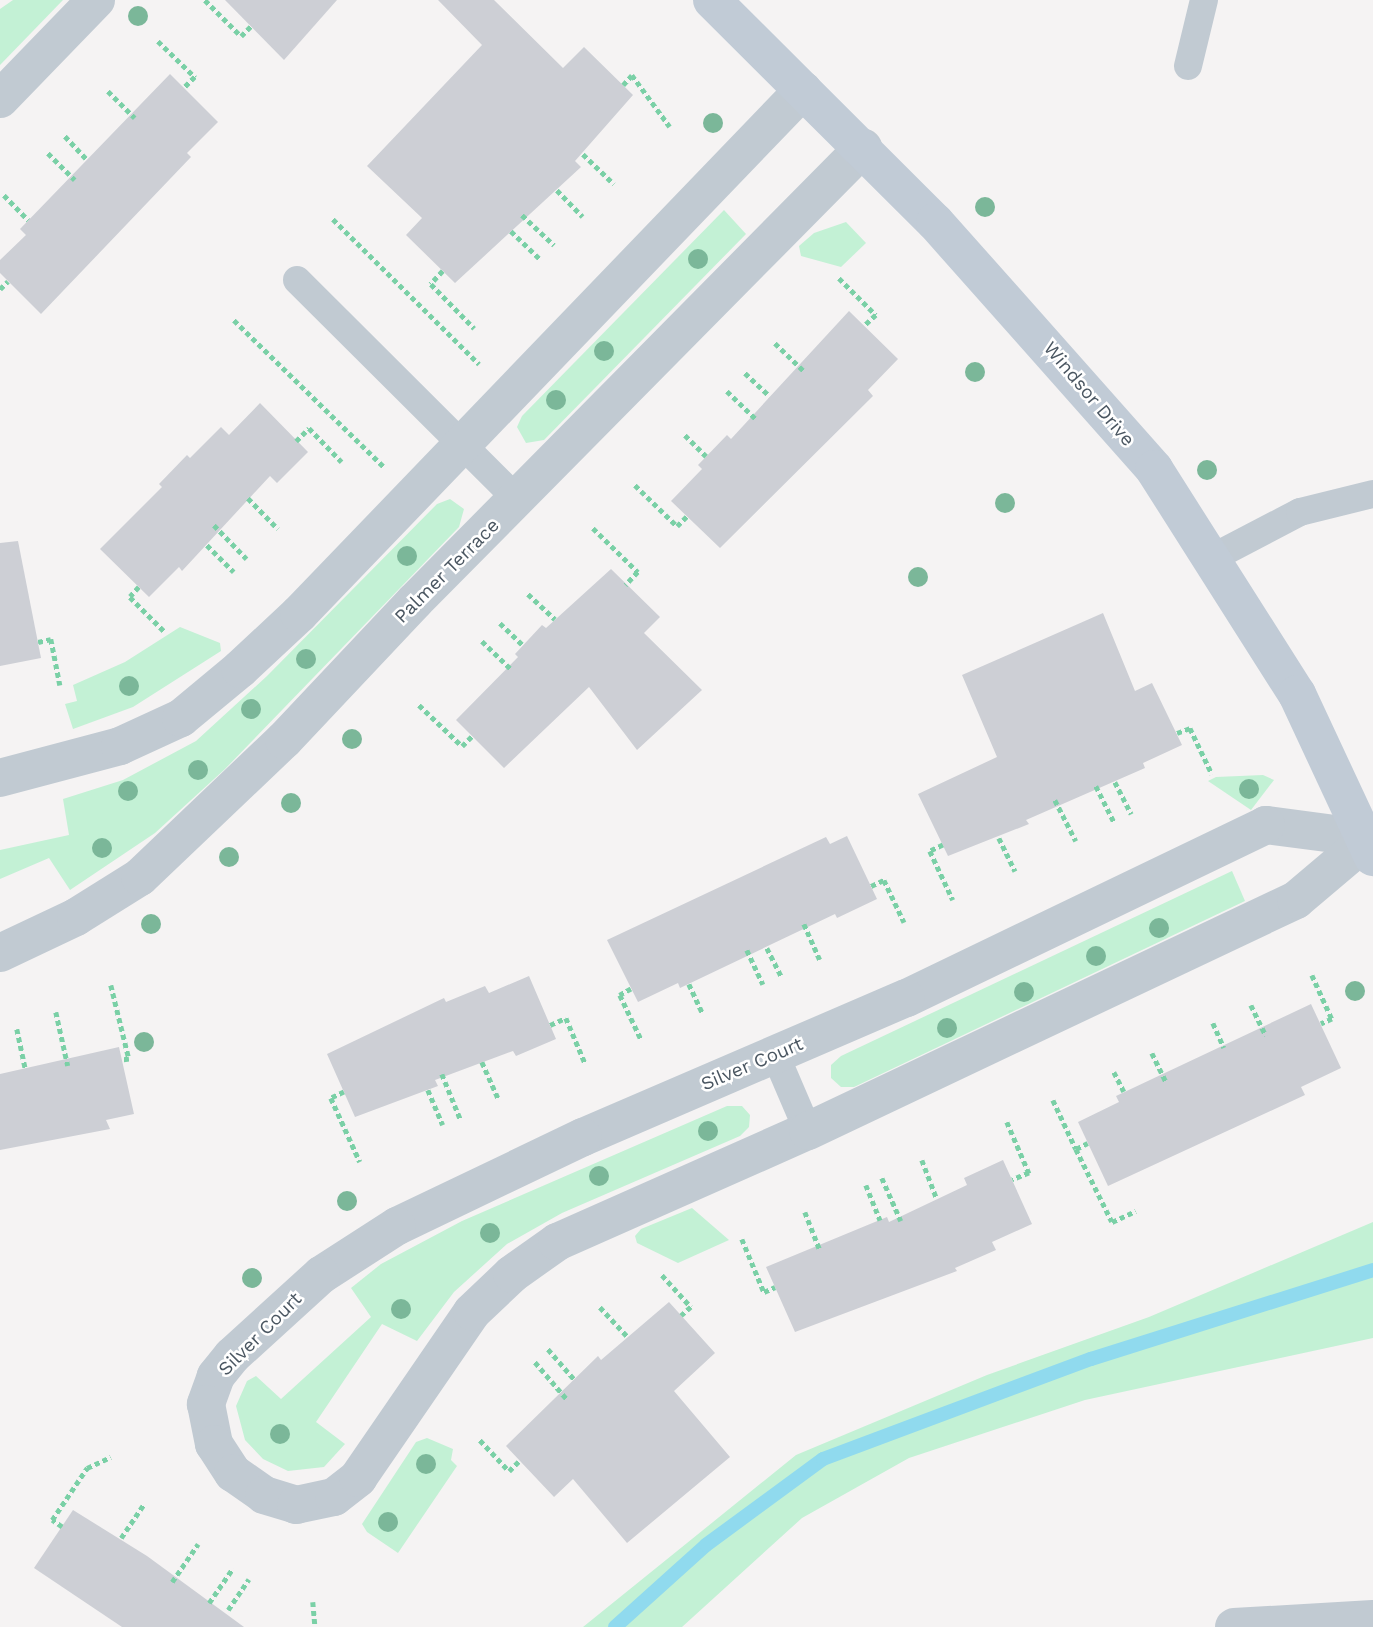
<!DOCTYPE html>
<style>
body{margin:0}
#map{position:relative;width:1373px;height:1627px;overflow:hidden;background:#f5f3f3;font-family:"Work Sans",sans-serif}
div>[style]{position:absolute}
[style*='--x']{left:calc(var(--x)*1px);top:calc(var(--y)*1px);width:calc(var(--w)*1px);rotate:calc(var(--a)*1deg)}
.green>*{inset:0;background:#c3f1d5}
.stream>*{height:14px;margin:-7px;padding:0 7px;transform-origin:7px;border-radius:7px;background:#90daee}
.building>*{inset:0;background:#cdcfd5}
.path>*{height:4.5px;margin-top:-2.25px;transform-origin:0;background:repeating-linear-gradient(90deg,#7ad0a6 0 5px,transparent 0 8.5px)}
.lane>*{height:28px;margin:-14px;padding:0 14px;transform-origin:14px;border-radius:14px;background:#c1cad2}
.street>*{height:38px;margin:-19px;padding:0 19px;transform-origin:19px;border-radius:19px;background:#c1cad2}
.secondary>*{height:38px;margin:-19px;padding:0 19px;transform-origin:19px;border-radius:19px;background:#c1cbd6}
.trees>*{width:20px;height:20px;margin:-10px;border-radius:50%;background:#7bb799}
span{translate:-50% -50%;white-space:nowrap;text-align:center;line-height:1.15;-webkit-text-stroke:5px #fff;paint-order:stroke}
.street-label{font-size:19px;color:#4a5661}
</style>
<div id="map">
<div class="green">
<div style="clip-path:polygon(13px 0,63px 0,0 65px,0 9px)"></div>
<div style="clip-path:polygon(724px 210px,746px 234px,544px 440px,526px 443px,517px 427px,522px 416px)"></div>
<div style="clip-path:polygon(846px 222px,866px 243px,841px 267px,801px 256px,799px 246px,814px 233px)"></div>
<div style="clip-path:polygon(450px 499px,464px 509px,459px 527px,225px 769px,155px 833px,70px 890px,49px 858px,0 879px,0 850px,69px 835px,63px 799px,123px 780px,196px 741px,267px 676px,437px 504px)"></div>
<div style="clip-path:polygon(180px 627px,220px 643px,221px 651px,133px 707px,73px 729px,65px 704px,77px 701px,73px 685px,125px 662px)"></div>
<div style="clip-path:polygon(1263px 775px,1274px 780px,1251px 810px,1208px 781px,1216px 777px)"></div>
<div style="clip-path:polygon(1232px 871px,1245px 901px,854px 1087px,841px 1087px,831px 1078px,831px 1065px,841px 1056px)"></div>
<div style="clip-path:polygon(727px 1106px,742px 1106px,750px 1115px,749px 1127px,740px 1136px,562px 1213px,507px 1244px,454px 1292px,417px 1341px,382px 1324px,316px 1422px,345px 1444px,324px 1467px,288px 1471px,263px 1459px,245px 1440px,236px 1406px,247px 1381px,256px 1376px,281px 1399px,371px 1317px,351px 1288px,381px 1264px,462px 1221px)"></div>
<div style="clip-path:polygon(692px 1208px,729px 1240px,678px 1263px,637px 1243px,635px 1236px,641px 1229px)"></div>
<div style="clip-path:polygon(1373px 1222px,1373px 1338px,1085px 1400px,909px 1458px,802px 1518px,682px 1627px,583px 1627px,796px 1455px,987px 1375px,1149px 1317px)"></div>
<div style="clip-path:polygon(427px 1438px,453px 1449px,451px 1460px,457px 1466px,398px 1553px,367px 1532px,362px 1524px,416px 1442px)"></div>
</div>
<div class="stream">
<div style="--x:615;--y:1627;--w:122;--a:-42"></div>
<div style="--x:706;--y:1545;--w:145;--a:-36.3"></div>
<div style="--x:823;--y:1459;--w:286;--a:-20.5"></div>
<div style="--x:1091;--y:1359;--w:296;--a:-17.5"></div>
</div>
<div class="building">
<div style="clip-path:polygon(225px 0,337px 0,284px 60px)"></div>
<div style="clip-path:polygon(438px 0,494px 0,563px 68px,584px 47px,633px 95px,575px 161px,581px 167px,455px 283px,406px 235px,422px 218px,367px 166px,482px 45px)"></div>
<div style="clip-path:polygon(170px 74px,218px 122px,187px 153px,191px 157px,41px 314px,0 273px,0 260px,26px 235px,20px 229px)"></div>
<div style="clip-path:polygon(849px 311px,898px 359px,868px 390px,873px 396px,720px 548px,671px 501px,702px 469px,698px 465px,727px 435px,731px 439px)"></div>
<div style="clip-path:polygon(260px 403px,308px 452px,277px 483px,270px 476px,182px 571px,179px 567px,149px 597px,100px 549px,162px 487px,159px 484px,187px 455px,190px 458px,221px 427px,229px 435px)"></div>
<div style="clip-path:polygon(18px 541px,41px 658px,0 666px,0 543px)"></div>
<div style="clip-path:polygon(611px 569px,660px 617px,644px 633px,702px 690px,637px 750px,589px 687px,504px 768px,456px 720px,518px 657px,515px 654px,542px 625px,546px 628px)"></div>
<div style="clip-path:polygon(1103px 613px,1135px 691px,1152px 683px,1182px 745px,1143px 763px,1145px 768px,1026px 820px,1029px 824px,948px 856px,918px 794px,997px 757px,962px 675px)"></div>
<div style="clip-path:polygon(847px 836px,877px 899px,837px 918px,835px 914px,680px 988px,678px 983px,638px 1002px,607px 940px,826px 837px,830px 844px)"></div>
<div style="clip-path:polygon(529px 976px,556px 1039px,516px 1056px,513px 1051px,435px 1080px,438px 1086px,355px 1117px,327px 1054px,444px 998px,446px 1002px,485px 986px,489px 993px)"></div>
<div style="clip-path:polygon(1311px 1004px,1341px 1068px,1301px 1087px,1305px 1095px,1108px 1186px,1078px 1122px,1119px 1102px,1116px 1096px)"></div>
<div style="clip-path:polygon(119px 1047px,134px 1114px,106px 1120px,110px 1129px,0 1150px,0 1074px)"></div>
<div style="clip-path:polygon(1003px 1160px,1032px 1224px,992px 1242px,996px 1250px,955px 1268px,957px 1271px,795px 1332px,766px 1267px,887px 1217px,889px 1222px,967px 1185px,964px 1178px)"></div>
<div style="clip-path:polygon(669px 1302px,715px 1353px,674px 1391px,730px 1457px,627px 1543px,573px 1479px,554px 1497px,506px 1446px,598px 1356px,601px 1360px)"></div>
<div style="clip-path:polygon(73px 1510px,147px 1556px,244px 1627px,122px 1627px,34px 1568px)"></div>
</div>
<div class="path">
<div style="--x:205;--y:0;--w:51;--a:45"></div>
<div style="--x:241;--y:36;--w:14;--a:-45"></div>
<div style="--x:158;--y:41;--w:52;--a:44.2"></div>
<div style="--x:195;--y:77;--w:16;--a:135"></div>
<div style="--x:623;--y:85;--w:13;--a:-48"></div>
<div style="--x:632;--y:75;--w:64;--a:53.8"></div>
<div style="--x:108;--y:91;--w:38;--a:45"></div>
<div style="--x:65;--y:136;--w:33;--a:47"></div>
<div style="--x:48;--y:153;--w:38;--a:45"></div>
<div style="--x:583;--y:154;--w:43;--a:44.1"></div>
<div style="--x:557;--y:190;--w:37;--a:46"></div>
<div style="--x:4;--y:195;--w:35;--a:46"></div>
<div style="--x:522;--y:215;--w:44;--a:43.2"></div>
<div style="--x:333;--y:219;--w:206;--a:44.8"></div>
<div style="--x:511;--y:231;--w:40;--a:44"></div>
<div style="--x:443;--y:271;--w:18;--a:133"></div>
<div style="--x:431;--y:284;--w:62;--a:45.7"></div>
<div style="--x:839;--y:278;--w:52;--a:45"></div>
<div style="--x:876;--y:315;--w:16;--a:137"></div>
<div style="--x:0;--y:289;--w:11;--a:-45"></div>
<div style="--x:234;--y:320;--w:209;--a:44.4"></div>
<div style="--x:775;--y:343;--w:40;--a:44"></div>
<div style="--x:745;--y:373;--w:34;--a:43"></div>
<div style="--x:727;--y:391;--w:40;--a:44"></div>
<div style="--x:685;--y:435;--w:30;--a:45"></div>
<div style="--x:296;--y:441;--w:18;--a:-45"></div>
<div style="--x:309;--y:428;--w:47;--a:45.9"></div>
<div style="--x:635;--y:485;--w:59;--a:44.3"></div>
<div style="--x:677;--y:526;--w:14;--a:-45"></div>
<div style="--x:248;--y:498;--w:43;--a:45.9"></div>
<div style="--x:214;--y:525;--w:47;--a:45.9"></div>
<div style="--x:593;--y:528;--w:63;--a:44.4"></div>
<div style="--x:638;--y:572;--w:18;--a:133"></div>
<div style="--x:207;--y:545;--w:38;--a:45"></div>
<div style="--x:139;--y:587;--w:13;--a:132"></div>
<div style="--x:130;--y:597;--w:48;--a:45"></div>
<div style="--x:528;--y:594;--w:37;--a:43"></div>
<div style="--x:500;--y:623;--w:32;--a:44"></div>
<div style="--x:482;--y:641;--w:40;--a:44"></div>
<div style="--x:38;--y:642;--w:13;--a:-13"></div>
<div style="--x:51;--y:639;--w:47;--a:78.9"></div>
<div style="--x:419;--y:705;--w:59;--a:43.6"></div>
<div style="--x:462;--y:746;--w:14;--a:-45"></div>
<div style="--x:1177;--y:733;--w:14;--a:-21"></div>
<div style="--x:1190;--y:728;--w:51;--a:64.4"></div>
<div style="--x:1115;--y:782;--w:36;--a:63"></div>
<div style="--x:1096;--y:786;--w:40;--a:63.4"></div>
<div style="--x:1055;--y:800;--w:46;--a:62.9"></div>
<div style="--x:999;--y:838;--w:37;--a:64"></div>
<div style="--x:943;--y:845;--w:14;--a:155"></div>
<div style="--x:930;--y:851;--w:54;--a:64.9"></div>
<div style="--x:871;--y:886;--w:14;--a:-25"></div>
<div style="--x:884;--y:880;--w:47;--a:64.5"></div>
<div style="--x:804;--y:924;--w:39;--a:66"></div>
<div style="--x:767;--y:948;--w:33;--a:63"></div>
<div style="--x:747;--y:950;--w:38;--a:65"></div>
<div style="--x:1312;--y:975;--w:48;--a:65.6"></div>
<div style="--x:1332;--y:1019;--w:12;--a:156"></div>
<div style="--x:689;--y:984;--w:31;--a:65"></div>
<div style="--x:111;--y:985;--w:76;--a:76.3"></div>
<div style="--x:129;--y:1059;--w:7;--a:172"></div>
<div style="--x:631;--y:989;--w:13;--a:151"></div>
<div style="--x:620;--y:995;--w:49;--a:64.5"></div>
<div style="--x:1251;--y:1005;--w:34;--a:64"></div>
<div style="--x:56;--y:1012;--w:55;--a:77.5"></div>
<div style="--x:1213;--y:1023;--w:27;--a:66"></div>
<div style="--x:550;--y:1025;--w:17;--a:-24"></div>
<div style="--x:566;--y:1018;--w:49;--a:67.1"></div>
<div style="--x:17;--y:1029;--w:40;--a:78"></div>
<div style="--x:1152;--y:1053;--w:32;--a:64"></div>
<div style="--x:482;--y:1062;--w:42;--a:65.9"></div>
<div style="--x:1114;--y:1072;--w:22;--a:63"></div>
<div style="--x:442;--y:1074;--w:48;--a:67.8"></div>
<div style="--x:428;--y:1090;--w:38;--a:67"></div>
<div style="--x:344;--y:1092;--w:14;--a:155"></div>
<div style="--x:331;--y:1098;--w:70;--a:65.6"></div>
<div style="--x:1053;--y:1100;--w:54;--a:64.9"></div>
<div style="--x:1076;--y:1149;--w:13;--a:-27"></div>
<div style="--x:1007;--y:1122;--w:56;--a:66.7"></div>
<div style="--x:1029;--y:1173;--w:18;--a:158"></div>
<div style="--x:1076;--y:1149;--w:81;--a:63.7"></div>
<div style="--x:1112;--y:1222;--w:26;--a:-25"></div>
<div style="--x:922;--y:1160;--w:42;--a:69"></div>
<div style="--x:882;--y:1178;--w:47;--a:66.2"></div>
<div style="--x:866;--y:1185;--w:38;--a:68"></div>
<div style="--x:805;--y:1212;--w:41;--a:68.5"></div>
<div style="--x:742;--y:1239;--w:57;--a:67.5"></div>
<div style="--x:764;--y:1292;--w:12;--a:-24"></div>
<div style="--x:662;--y:1275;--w:43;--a:47.8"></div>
<div style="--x:691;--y:1307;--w:13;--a:138"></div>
<div style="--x:600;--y:1307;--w:40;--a:47"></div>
<div style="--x:548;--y:1349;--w:40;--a:49"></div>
<div style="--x:535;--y:1362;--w:48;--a:49.3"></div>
<div style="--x:480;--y:1440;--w:42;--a:46.9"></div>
<div style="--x:509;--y:1471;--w:14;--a:-45"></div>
<div style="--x:62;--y:1527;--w:12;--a:-145"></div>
<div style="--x:52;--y:1520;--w:63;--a:-56.1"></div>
<div style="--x:87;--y:1468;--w:26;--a:-25"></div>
<div style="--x:121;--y:1538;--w:40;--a:-56"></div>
<div style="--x:172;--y:1582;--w:46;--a:-55.6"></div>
<div style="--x:313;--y:1602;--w:25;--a:85"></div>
<div style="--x:209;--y:1603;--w:42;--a:-55.6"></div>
<div style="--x:228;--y:1610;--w:37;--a:-56"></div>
</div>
<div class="lane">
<div style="--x:1188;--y:66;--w:68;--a:-76.4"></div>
<div style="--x:297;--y:280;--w:312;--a:44.9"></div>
<div style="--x:1212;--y:558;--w:99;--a:-27.6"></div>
<div style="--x:1300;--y:512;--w:75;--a:-13.9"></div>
<div style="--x:775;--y:1054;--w:84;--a:66.8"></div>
</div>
<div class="street">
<div style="--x:0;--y:99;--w:138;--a:-45.9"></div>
<div style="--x:0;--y:778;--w:124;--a:-14.9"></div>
<div style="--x:120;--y:746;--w:67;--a:-24.7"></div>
<div style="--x:181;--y:718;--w:77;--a:-39.7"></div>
<div style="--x:240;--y:669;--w:81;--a:-43"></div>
<div style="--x:299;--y:614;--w:727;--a:-46.11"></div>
<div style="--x:1365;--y:838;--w:100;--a:-172.5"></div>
<div style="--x:1266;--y:825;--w:399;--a:154.3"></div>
<div style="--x:906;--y:998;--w:352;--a:156.7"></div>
<div style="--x:583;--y:1137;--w:206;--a:154.4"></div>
<div style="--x:397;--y:1226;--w:90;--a:147.2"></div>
<div style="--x:321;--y:1275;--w:120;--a:137.7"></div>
<div style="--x:232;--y:1356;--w:26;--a:129"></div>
<div style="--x:216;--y:1376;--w:30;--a:110"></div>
<div style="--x:206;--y:1404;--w:41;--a:78.7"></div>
<div style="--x:214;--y:1444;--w:35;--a:57"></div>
<div style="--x:233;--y:1473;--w:38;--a:35"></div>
<div style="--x:264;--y:1495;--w:34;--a:17"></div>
<div style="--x:296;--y:1505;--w:39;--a:-12"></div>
<div style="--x:334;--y:1497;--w:31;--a:-38"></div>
<div style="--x:358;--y:1478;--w:201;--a:-55.5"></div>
<div style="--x:472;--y:1312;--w:55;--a:-43.5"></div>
<div style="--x:512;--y:1274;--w:55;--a:-35.4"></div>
<div style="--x:557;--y:1242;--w:274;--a:-23.9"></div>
<div style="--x:808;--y:1131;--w:540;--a:-25.33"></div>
<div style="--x:1296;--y:900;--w:101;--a:-40.2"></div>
<div style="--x:0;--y:953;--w:84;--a:-25.3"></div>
<div style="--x:76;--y:917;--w:75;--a:-32"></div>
<div style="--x:140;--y:877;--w:199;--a:-43.6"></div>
<div style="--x:284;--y:740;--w:190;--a:-46.7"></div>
<div style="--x:414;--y:602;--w:639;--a:-45.32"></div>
<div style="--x:1234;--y:1627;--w:139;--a:-3.3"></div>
</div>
<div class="secondary">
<div style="--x:712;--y:0;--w:315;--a:44.9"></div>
<div style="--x:935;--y:222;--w:330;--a:48.4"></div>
<div style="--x:1154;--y:469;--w:267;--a:57.6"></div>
<div style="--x:1297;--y:694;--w:180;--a:65"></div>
</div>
<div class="trees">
<div style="left:138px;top:16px"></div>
<div style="left:713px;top:123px"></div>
<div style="left:985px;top:207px"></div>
<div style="left:698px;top:259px"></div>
<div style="left:604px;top:351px"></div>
<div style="left:975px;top:372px"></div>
<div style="left:556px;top:400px"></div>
<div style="left:1207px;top:470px"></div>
<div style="left:1005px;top:503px"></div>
<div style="left:407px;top:556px"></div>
<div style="left:918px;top:577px"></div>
<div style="left:306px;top:659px"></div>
<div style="left:129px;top:686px"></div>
<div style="left:251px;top:709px"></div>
<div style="left:352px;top:739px"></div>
<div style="left:198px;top:770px"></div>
<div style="left:1249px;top:789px"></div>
<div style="left:128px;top:791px"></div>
<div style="left:291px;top:803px"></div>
<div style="left:102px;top:848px"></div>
<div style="left:229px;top:857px"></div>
<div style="left:151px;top:924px"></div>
<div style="left:1159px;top:928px"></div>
<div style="left:1096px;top:956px"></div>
<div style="left:1355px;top:991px"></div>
<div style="left:1024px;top:992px"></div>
<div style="left:947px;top:1028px"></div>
<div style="left:144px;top:1042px"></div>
<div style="left:708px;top:1131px"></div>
<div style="left:599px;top:1176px"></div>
<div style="left:347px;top:1201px"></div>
<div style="left:490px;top:1233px"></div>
<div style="left:252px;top:1278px"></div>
<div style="left:401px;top:1309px"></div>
<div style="left:280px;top:1434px"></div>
<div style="left:426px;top:1464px"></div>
<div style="left:388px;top:1522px"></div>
</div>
<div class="street-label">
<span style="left:1089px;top:394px;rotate:50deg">Windsor Drive</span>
<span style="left:447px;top:571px;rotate:-45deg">Palmer Terrace</span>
<span style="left:752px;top:1064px;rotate:-23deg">Silver Court</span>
<span style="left:260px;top:1334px;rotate:-45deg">Silver Court</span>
</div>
</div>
